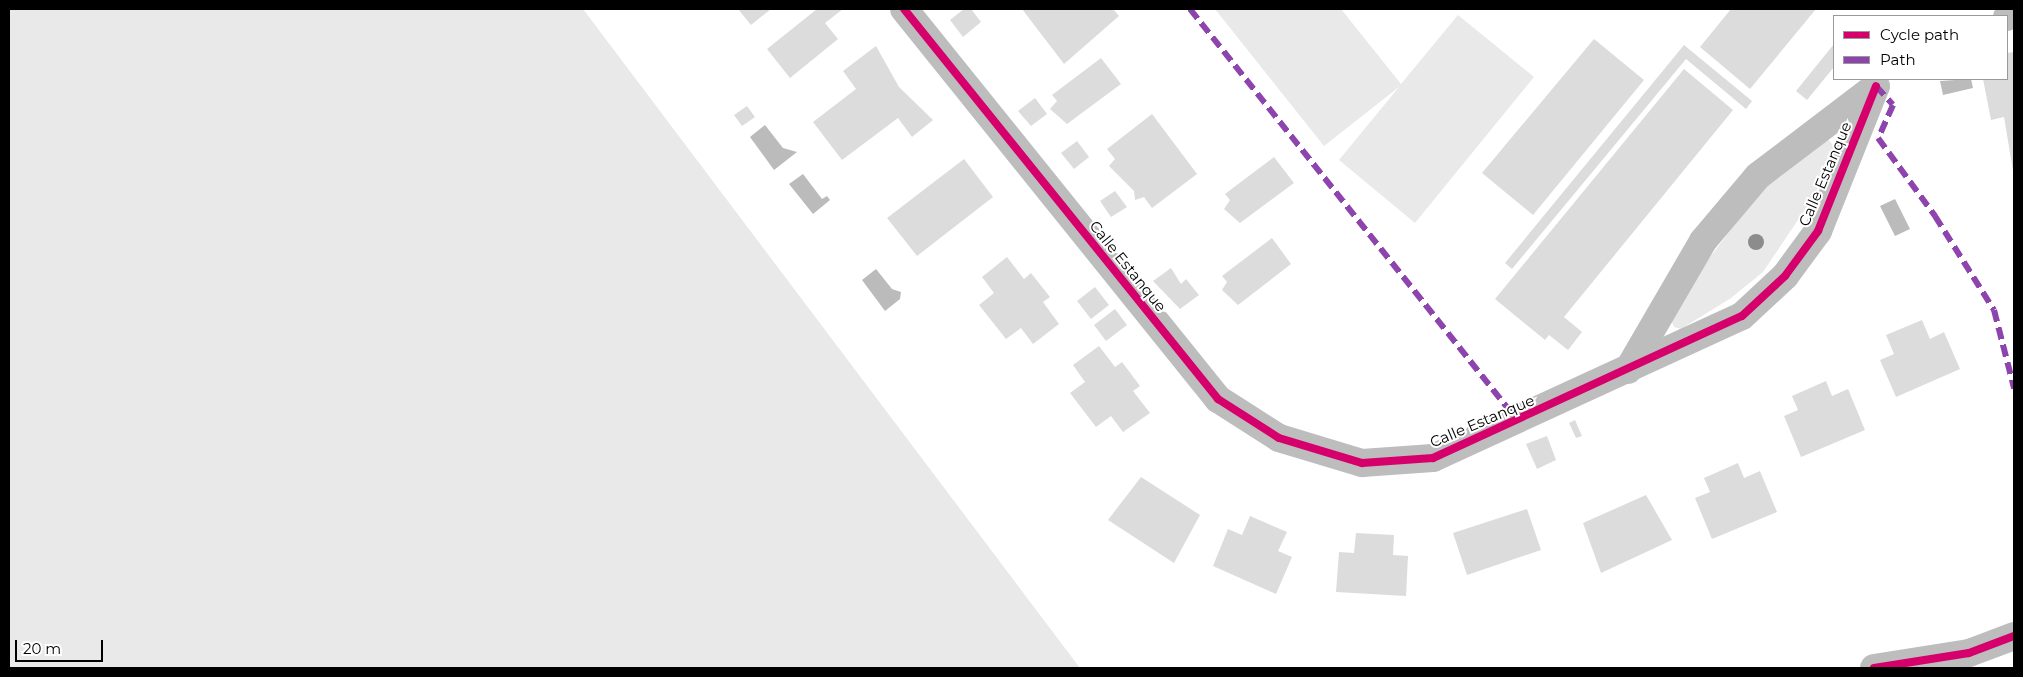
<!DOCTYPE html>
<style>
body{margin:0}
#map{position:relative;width:2023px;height:677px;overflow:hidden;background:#fff;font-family:Montserrat,sans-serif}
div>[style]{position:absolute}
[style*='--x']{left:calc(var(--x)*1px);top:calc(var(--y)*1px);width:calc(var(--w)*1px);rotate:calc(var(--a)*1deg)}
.green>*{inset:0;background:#e9e9e9}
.water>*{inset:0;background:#bbb}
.building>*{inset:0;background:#dcdcdc}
.minor>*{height:28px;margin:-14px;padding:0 14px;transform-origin:14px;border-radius:14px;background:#bdbdbd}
.quiet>*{height:6px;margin-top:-3px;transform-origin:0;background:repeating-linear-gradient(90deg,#8e44ad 0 12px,transparent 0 18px)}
.cycleway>*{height:8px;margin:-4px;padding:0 4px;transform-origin:4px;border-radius:4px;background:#d6006c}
.trees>*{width:16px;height:16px;margin:-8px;border-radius:50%;background:#8c8c8c}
span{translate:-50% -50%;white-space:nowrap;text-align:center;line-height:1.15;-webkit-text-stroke:4px #fff;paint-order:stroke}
.street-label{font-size:15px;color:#000}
.frame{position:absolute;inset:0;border:10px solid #000;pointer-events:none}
.legend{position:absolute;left:1833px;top:15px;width:175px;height:65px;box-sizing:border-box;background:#fff;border:1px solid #999;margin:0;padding:6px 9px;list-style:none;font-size:15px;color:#000}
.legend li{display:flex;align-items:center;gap:10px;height:25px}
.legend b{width:25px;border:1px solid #999}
.scale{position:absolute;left:15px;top:640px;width:88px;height:22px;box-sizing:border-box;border:2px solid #000;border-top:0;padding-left:6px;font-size:15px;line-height:18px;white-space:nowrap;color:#000;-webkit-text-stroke:4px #fff;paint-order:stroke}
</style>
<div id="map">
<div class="green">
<div style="clip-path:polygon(9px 9px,583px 9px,1080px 668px,9px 668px)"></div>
<div style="clip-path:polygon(1215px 9px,1341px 9px,1401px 84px,1458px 15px,1534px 77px,1415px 223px,1339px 160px,1399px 87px,1324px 146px)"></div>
<div style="clip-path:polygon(1828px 139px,1835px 148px,1816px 193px,1763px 272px,1731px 298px,1681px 329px,1674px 327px,1671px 320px,1704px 265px,1757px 195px)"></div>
</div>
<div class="water">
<div style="clip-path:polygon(1971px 79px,1973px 88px,1943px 95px,1940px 81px)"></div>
<div style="clip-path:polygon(765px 125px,783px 148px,797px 152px,774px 170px,750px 137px)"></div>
<div style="clip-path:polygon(803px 174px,822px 199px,827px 196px,830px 200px,813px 214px,789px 184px)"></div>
<div style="clip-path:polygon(1895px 199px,1910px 229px,1895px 236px,1880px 206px)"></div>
<div style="clip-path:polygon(876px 269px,892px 289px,901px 292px,900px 299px,885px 311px,862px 280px)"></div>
</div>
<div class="building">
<div style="clip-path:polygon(738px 9px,771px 9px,751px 25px)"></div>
<div style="clip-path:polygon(817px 9px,843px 9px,825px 23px,838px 39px,790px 78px,767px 49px)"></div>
<div style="clip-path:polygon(964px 9px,971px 9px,981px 22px,963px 37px,950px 20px)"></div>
<div style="clip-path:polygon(1022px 9px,1113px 9px,1119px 16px,1064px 64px)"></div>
<div style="clip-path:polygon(1731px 9px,1816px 9px,1750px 89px,1700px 47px)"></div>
<div style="clip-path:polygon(1594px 39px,1644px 80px,1533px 215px,1482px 173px)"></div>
<div style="clip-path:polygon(1834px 44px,1834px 67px,1807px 100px,1796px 91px)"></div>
<div style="clip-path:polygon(1684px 45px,1752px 101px,1746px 109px,1686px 59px,1512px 269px,1505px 263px)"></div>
<div style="clip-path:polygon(876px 46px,899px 87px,933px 120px,912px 137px,898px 118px,842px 160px,813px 122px,856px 89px,843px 71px)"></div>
<div style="clip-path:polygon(2014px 52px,2014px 171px,2013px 171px,2004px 117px,1991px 120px,1983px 79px,2007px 79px,2007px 53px)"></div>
<div style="clip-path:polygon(1101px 58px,1121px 84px,1067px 124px,1050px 109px,1057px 101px,1052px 95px)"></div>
<div style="clip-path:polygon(1684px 69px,1733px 110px,1564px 317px,1582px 332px,1568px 350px,1549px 335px,1545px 340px,1495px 299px)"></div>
<div style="clip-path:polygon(1035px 98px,1047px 114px,1031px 126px,1018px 111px)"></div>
<div style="clip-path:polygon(747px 106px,755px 117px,742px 126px,734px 115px)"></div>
<div style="clip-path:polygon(1152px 114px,1197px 174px,1152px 208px,1144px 197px,1135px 200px,1134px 191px,1109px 166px,1115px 159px,1107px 149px)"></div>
<div style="clip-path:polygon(1077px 141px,1089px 157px,1074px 169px,1061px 153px)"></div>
<div style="clip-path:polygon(1274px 157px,1294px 183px,1240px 223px,1224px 209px,1230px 200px,1225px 194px)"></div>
<div style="clip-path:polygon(964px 159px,993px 197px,917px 256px,887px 218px)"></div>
<div style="clip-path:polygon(1115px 191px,1127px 207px,1111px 217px,1100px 201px)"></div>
<div style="clip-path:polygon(1272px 238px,1291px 264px,1238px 305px,1222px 290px,1227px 282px,1222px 276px)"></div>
<div style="clip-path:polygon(1007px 257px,1024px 279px,1031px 273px,1050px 297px,1043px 302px,1059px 324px,1033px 344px,1021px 328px,1006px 339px,979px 305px,994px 293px,982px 277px)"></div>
<div style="clip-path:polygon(1171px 268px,1181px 284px,1186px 279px,1199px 295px,1180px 309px,1153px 281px)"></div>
<div style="clip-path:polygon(1095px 287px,1109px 305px,1091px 319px,1077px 301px)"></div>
<div style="clip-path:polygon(1115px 309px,1127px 325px,1106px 341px,1094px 325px)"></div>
<div style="clip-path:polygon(1922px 320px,1930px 339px,1944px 332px,1960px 369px,1896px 397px,1880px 360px,1894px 354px,1886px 335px)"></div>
<div style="clip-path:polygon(1099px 346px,1115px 367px,1122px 362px,1140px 386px,1133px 391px,1150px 413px,1123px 432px,1111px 416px,1096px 427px,1070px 393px,1085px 382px,1073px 365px)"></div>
<div style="clip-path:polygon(1826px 381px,1832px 396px,1848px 389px,1865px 430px,1801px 457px,1784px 416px,1798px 410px,1792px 396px)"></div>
<div style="clip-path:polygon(1575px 420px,1582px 436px,1576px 438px,1569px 423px)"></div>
<div style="clip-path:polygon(1547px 436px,1556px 460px,1537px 469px,1526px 444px)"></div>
<div style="clip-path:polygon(1738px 463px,1744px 478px,1760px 471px,1777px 512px,1712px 539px,1695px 498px,1710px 492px,1704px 478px)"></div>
<div style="clip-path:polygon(1141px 477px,1200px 515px,1174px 563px,1108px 520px)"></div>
<div style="clip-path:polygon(1646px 495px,1672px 540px,1601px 573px,1583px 523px)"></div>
<div style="clip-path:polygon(1527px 509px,1541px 550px,1467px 575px,1453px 533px)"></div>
<div style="clip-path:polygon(1250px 516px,1287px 532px,1278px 551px,1292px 557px,1276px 594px,1213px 566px,1228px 529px,1242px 535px)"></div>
<div style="clip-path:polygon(1356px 533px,1394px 535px,1393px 555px,1408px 556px,1406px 596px,1336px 592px,1339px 552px,1354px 553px)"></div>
</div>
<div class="minor">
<div style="--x:904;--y:9;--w:501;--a:51.16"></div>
<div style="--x:1218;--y:399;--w:72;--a:32.6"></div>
<div style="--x:1279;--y:438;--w:87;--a:16.8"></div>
<div style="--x:1362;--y:463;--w:71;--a:-4"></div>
<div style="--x:1433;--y:458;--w:340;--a:-24.7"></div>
<div style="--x:1742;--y:316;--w:59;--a:-42.9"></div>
<div style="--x:1785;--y:276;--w:56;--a:-53.7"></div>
<div style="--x:1818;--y:231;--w:156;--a:-68.2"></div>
<div style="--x:2007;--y:17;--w:8;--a:-30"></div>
<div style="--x:1628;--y:370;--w:149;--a:-59.8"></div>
<div style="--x:1703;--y:241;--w:85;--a:-49.8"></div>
<div style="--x:1758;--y:176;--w:148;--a:-37.3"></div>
<div style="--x:1874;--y:668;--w:96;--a:-9"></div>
<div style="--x:1969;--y:653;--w:48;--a:-20.7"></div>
</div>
<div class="quiet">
<div style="--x:1190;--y:9;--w:527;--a:51.48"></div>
<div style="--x:1876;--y:86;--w:25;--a:48"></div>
<div style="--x:1893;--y:105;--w:36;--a:114"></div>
<div style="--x:1878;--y:138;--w:97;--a:53.8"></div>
<div style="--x:1935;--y:216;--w:111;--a:57.9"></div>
<div style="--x:1994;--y:310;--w:81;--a:75.6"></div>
</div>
<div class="cycleway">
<div style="--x:904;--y:9;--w:501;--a:51.16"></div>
<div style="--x:1218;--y:399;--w:72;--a:32.6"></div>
<div style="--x:1279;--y:438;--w:87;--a:16.8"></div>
<div style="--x:1362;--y:463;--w:71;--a:-4"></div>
<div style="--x:1433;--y:458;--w:340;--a:-24.7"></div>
<div style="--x:1742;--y:316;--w:59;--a:-42.9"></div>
<div style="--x:1785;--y:276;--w:56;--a:-53.7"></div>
<div style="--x:1818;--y:231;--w:156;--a:-68.2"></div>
<div style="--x:1874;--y:668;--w:96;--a:-9"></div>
<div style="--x:1969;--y:653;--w:48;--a:-20.7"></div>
</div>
<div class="trees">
<div style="left:1756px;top:242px"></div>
</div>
<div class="street-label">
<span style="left:1825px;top:174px;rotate:-67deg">Calle Estanque</span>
<span style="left:1128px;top:266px;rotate:51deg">Calle Estanque</span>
<span style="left:1482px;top:421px;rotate:-23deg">Calle Estanque</span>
</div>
<div class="frame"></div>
<ul class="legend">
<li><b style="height:6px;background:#d6006c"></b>Cycle path</li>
<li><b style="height:6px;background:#8e44ad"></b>Path</li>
</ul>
<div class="scale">20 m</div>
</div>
